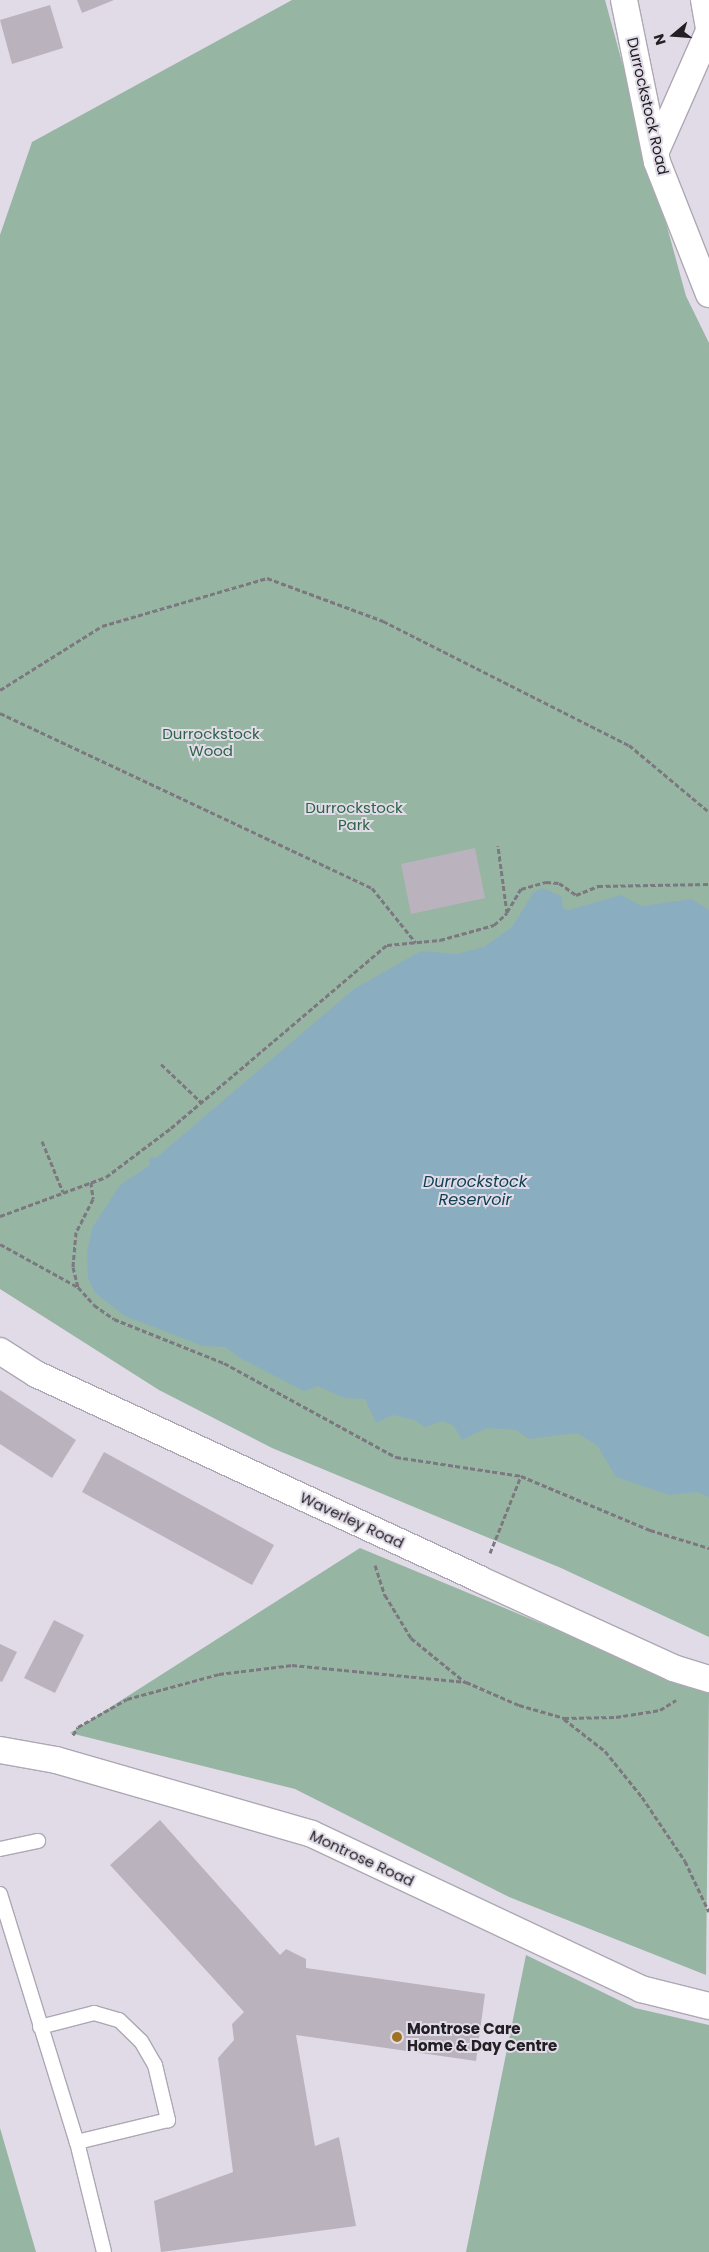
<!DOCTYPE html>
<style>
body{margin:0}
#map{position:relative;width:709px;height:2252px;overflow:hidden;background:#e1dbe7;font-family:Poppins,sans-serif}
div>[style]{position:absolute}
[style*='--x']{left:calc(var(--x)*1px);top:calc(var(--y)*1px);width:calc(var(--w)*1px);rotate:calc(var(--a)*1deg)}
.green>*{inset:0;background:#97b5a3}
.water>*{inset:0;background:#8aaebf}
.building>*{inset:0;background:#bab3be}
.path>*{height:3px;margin-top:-1.5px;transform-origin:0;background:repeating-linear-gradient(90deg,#7c7880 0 5px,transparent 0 7.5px)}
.roads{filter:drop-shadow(1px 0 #ada8b3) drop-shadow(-1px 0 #ada8b3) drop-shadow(0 1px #ada8b3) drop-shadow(0 -1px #ada8b3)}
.lane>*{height:14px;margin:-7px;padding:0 7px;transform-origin:7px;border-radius:7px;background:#fff}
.street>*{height:26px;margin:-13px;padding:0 13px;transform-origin:13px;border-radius:13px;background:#fff}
.dots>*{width:14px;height:14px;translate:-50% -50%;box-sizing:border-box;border:2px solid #e1dbe7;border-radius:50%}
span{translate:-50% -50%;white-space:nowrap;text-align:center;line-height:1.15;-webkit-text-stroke:4px #e1dbe7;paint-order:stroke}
.street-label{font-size:15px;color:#222024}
.park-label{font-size:15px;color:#2c6447}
.poi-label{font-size:15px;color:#222024;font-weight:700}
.left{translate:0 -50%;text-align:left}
.water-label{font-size:16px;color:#0c3f52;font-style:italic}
.north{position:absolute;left:649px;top:10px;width:50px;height:50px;-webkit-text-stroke:4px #e1dbe7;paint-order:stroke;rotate:252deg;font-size:14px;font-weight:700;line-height:20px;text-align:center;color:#222024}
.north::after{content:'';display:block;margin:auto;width:18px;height:22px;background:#222024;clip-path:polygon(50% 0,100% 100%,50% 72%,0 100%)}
</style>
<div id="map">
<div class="green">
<div style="clip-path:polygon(292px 0,605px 0,686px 296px,709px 343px,709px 1637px,561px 1568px,272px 1448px,159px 1390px,0 1289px,0 235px,32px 142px)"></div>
<div style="clip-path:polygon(360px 1548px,709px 1693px,706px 1975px,509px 1897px,295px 1789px,70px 1733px)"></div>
<div style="clip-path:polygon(526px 1955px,635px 2008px,709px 2025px,709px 2252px,466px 2252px)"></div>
<div style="clip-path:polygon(0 2128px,36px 2252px,0 2252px)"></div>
</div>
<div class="water">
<div style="clip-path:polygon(543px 888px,561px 896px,563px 908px,569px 910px,621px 895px,642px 906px,691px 899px,709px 910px,709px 1497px,697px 1492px,669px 1495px,616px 1477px,597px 1445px,577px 1433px,529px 1439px,516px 1430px,487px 1428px,462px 1440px,454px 1426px,443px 1421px,425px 1427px,414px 1420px,393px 1415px,376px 1423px,365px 1399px,344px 1398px,318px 1386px,304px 1391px,238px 1357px,226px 1347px,203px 1346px,125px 1316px,95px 1293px,88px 1278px,87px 1253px,92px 1228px,120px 1185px,150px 1165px,149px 1158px,157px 1157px,354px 989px,421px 951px,456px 954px,484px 947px,512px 927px,533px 893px)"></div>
</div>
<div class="building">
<div style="clip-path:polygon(77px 0,114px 0,82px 13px)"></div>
<div style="clip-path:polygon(50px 5px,63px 48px,12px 64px,0 20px)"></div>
<div style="clip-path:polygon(475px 848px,485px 898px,411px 914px,401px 864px)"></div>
<div style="clip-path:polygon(0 1390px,76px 1440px,52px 1478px,0 1444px)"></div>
<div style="clip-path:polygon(104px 1452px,274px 1545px,252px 1585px,82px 1492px)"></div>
<div style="clip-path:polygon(54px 1620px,84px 1635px,55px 1693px,24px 1678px)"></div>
<div style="clip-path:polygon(0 1644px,17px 1652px,2px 1682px,0 1681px)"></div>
<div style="clip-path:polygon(160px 1820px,280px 1955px,286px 1949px,306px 1959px,306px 1968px,485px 1994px,476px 2061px,296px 2035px,315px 2146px,339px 2137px,356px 2226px,161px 2252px,154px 2201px,233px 2172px,218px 2058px,234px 2040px,232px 2024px,244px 2012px,110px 1865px)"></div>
</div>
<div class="path">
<div style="--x:0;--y:690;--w:120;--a:-32.1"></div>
<div style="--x:102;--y:626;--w:172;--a:-16.2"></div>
<div style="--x:267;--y:578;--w:124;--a:20.3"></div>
<div style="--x:383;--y:621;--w:275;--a:26.8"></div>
<div style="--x:629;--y:745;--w:104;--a:39.9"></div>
<div style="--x:0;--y:713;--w:411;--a:25.2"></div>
<div style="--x:372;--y:888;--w:70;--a:51.3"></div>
<div style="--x:507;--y:912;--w:27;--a:-59"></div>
<div style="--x:521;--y:889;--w:26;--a:-16"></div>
<div style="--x:546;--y:882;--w:13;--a:4"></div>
<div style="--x:559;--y:883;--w:21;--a:35"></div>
<div style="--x:576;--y:895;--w:24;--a:-22"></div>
<div style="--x:598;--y:886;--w:111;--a:-1"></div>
<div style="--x:161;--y:1064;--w:55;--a:43.5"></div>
<div style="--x:42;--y:1141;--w:55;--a:67.6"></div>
<div style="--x:91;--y:1182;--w:17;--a:83"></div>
<div style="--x:93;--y:1199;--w:37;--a:117"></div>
<div style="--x:76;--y:1232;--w:35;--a:95"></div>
<div style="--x:73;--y:1267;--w:21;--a:76"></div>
<div style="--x:78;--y:1287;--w:24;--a:48"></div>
<div style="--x:94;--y:1305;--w:24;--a:35"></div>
<div style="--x:114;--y:1319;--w:118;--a:21.8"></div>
<div style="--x:224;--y:1363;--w:196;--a:28.7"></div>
<div style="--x:396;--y:1457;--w:126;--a:8.6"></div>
<div style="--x:521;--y:1476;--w:140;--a:22.7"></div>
<div style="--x:650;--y:1530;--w:62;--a:17"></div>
<div style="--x:0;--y:1216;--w:113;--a:-20.2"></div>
<div style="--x:106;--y:1177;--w:81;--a:-37"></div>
<div style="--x:171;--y:1128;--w:283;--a:-40.3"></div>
<div style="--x:387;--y:945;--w:53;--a:-5.4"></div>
<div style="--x:440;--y:940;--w:56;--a:-15.5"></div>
<div style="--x:494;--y:925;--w:18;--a:-43"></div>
<div style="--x:507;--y:913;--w:68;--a:-97.7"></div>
<div style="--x:0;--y:1244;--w:89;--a:28.9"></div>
<div style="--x:490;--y:1553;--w:83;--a:-68.1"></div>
<div style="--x:375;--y:1565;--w:32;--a:72"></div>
<div style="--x:385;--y:1595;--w:50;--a:58.8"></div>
<div style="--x:411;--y:1638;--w:70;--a:39.2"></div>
<div style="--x:564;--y:1719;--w:52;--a:38"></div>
<div style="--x:605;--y:1751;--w:59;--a:51.2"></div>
<div style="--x:642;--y:1797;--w:77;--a:56.1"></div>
<div style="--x:685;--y:1861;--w:56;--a:64.8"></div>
<div style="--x:73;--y:1735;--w:9;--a:-58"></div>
<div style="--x:78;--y:1727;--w:56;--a:-29.7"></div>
<div style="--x:127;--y:1699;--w:95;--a:-15.2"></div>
<div style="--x:219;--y:1674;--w:74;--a:-7"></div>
<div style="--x:292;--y:1665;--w:175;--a:5.6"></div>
<div style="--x:466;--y:1682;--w:58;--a:23.5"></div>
<div style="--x:519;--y:1705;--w:47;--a:16.1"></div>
<div style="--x:564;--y:1718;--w:52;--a:-1.1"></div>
<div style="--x:616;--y:1717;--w:45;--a:-9"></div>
<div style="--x:660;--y:1710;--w:19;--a:-32"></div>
</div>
<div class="roads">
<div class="lane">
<div style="--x:0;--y:1849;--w:39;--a:-12"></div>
<div style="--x:0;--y:1894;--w:260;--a:72.8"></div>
<div style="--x:77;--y:2142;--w:113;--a:76.2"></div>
<div style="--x:40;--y:2027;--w:56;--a:-14.5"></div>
<div style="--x:94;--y:2013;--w:26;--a:16"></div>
<div style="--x:119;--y:2020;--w:30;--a:44"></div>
<div style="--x:141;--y:2041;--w:28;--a:60"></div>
<div style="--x:155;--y:2065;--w:57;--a:76.7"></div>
<div style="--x:168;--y:2120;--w:94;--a:166.4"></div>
</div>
<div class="street">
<div style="--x:624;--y:0;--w:165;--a:78.5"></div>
<div style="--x:657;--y:162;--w:142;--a:68.5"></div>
<div style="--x:704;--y:0;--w:28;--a:80"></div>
<div style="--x:656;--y:151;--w:131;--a:-66.2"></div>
<div style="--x:0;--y:1351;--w:43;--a:32.6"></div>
<div style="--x:36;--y:1374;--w:488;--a:24.8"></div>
<div style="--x:479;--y:1579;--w:213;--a:24.6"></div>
<div style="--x:673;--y:1668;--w:38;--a:17"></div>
<div style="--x:0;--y:1750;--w:57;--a:10.1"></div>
<div style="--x:56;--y:1760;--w:266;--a:16.1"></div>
<div style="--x:312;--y:1834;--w:364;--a:25.2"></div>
<div style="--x:641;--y:1989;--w:70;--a:14"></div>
</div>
</div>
<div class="dots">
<div style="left:397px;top:2037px;background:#9e7222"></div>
</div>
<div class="street-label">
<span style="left:648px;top:106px;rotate:77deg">Durrockstock Road</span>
<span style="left:352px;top:1520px;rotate:25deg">Waverley Road</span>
<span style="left:362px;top:1858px;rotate:25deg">Montrose Road</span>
</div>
<div class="park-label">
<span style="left:211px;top:742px">Durrockstock<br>Wood</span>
<span style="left:354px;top:816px">Durrockstock<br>Park</span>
</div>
<div class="poi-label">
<span class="left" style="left:407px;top:2037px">Montrose Care<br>Home &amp; Day Centre</span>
</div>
<div class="water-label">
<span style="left:475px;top:1191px">Durrockstock<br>Reservoir</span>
</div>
<div class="north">N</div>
</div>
